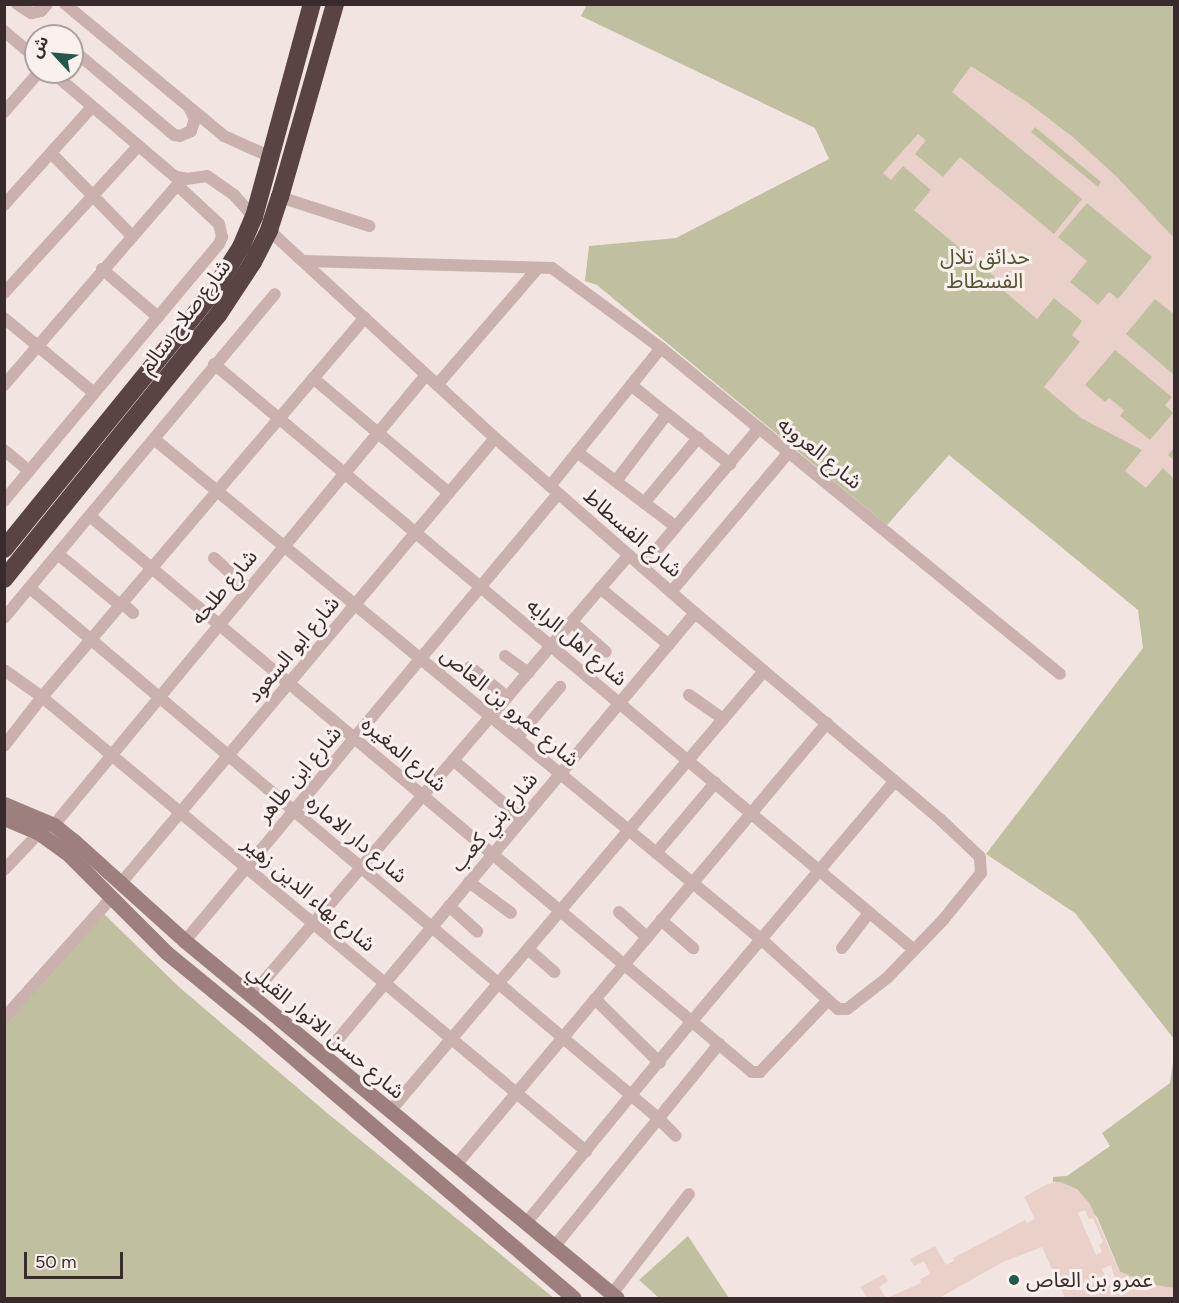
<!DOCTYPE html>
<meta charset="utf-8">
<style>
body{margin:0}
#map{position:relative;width:1179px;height:1303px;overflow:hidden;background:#f2e5e1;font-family:Figtree,"Noto Sans Arabic",sans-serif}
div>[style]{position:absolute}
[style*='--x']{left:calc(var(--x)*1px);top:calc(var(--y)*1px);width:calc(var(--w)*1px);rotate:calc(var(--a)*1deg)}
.green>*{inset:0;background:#c0c0a1}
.plaza>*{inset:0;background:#e9d1c9}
.street>*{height:12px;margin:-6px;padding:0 6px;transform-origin:6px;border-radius:6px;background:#cab1ad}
.secondary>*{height:15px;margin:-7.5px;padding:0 7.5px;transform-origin:7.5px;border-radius:7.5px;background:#9d807e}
.highway>*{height:18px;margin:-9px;padding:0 9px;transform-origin:9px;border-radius:9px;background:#594343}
.dots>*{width:16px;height:16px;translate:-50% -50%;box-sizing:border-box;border:3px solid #faf0ed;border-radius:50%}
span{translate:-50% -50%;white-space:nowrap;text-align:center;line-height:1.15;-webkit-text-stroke:6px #faf0ed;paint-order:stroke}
.park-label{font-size:21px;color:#535530}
.street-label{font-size:21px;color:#392b2b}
.poi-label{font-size:21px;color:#392b2b}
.left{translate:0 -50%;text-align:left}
.frame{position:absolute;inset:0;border:6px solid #392b2b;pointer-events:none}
.north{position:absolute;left:24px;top:24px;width:60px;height:60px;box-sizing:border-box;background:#faf0ed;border:2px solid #ada19f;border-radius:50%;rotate:296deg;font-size:16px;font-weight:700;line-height:24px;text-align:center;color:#392b2b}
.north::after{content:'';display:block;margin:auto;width:21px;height:27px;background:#23584b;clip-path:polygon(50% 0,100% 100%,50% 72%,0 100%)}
.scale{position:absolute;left:24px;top:1252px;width:99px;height:27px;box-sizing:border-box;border:3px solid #392b2b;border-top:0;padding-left:8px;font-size:18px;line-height:21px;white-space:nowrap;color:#392b2b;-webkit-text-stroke:4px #faf0ed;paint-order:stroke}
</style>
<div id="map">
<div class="green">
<div style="clip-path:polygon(587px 4px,1174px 5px,1174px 1039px,1075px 913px,986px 854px,1143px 648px,1138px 610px,949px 455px,887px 525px,597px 285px,585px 281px,589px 246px,676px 238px,829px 159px,815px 128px,581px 16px)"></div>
<div style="clip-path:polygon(100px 910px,179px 987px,326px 1112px,554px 1298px,5px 1298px,5px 1018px)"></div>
<div style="clip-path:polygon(1174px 1055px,1174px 1298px,1131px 1298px,1097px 1217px,1060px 1182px,1053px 1182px,1053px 1177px,1067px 1176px,1110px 1146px,1102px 1133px,1170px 1083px)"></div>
<div style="clip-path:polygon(688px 1236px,729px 1298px,659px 1298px,639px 1280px)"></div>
</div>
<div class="plaza">
<div style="clip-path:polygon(evenodd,971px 66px,1027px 102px,1074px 138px,1117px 177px,1174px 238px,1174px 314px,1155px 299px,1126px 334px,1174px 375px,1174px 447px,1168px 455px,1174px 460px,1174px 479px,1163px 468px,1146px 488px,1125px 471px,1142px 450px,1081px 418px,1044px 387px,1080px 342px,1072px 335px,1082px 321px,1054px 298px,1037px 319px,1004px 291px,1007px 287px,914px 210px,931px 190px,903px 166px,891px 180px,883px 173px,918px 134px,926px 140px,915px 154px,943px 177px,960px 157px,1054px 234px,1082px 199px,952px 92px,971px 66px,1035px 127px,1101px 182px,1098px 187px,1031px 132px,1035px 127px,971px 66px,1087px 203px,1152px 257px,1118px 299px,1109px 292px,1098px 305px,1070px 282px,1087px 261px,1058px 237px,1087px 203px,971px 66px,1115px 350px,1172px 397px,1165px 405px,1173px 413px,1150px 440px,1120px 416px,1124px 410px,1109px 398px,1105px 402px,1085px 385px,1115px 350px)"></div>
<div style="clip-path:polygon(evenodd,1060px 1182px,1077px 1189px,1090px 1204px,1119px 1271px,1149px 1284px,1174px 1288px,1174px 1298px,1065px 1298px,1042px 1247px,1003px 1262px,939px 1298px,887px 1298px,921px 1283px,920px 1279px,930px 1274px,924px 1261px,914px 1266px,910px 1259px,935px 1246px,946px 1265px,954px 1261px,953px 1258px,1025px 1220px,1027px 1223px,1035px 1219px,1024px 1197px,1047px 1184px,1060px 1182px,1085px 1210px,1089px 1219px,1093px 1218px,1103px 1242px,1099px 1245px,1102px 1252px,1096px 1255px,1078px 1213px,1085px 1210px,1060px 1182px,1111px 1265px,1118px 1289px,1112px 1291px,1102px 1269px,1111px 1265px)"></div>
<div style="clip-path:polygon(884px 1274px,888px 1281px,879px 1287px,886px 1298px,867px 1298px,860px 1287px)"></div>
</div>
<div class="street">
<div style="--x:17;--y:4;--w:17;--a:33"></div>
<div style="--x:31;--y:13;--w:10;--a:-11"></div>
<div style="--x:41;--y:11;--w:9;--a:-49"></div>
<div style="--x:65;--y:4;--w:207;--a:39.7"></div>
<div style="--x:224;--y:136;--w:51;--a:24.1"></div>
<div style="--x:4;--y:31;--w:42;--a:40.2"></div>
<div style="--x:72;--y:49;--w:133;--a:40.1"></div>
<div style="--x:174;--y:135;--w:6;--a:9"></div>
<div style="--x:180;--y:136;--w:12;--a:-24"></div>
<div style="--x:191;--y:131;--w:13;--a:-72"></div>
<div style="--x:195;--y:119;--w:11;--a:-117"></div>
<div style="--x:52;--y:72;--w:160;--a:40.4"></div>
<div style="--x:174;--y:176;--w:12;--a:14"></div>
<div style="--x:186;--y:179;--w:21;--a:-8"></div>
<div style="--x:207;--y:176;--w:33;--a:35"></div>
<div style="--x:234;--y:195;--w:30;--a:48"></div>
<div style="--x:4;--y:112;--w:53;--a:-48.8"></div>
<div style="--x:51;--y:153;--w:116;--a:45.7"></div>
<div style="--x:280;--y:197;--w:94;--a:18"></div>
<div style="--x:4;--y:205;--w:132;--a:-48.1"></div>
<div style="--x:304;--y:261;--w:248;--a:1.6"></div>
<div style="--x:552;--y:268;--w:135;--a:36.3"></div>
<div style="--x:661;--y:348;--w:515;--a:39.25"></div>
<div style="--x:102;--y:269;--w:74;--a:40.6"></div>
<div style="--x:4;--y:293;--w:199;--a:-47.6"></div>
<div style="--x:4;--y:318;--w:117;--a:39.8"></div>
<div style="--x:214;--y:364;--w:913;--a:39.93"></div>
<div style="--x:313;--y:378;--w:178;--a:40.2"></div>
<div style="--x:4;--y:385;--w:274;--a:-49.1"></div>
<div style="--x:437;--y:385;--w:153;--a:-49.2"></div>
<div style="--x:631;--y:385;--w:127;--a:38.6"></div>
<div style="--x:154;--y:439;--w:788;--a:39.49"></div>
<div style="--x:762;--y:940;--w:103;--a:42.2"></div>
<div style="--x:838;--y:1009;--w:9;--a:0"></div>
<div style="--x:847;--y:1009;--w:51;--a:-37.8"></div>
<div style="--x:887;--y:978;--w:81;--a:-46"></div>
<div style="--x:943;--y:920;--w:60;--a:-51"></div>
<div style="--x:981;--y:873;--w:16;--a:-94"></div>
<div style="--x:980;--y:857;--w:54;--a:-136.5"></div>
<div style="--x:941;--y:820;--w:322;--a:-139.9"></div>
<div style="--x:695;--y:613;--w:266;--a:-138.8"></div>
<div style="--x:495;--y:438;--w:307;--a:-137.4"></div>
<div style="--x:4;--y:450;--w:33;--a:40"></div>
<div style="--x:577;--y:452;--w:124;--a:37.1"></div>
<div style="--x:616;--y:481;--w:84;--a:-52.7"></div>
<div style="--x:550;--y:486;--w:177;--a:-51.2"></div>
<div style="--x:4;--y:501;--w:335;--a:-50.1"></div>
<div style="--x:219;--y:244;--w:8;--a:-67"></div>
<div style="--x:222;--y:237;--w:13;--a:-103"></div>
<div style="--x:219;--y:224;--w:57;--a:-137.1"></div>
<div style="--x:644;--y:503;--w:85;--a:-50.3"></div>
<div style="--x:91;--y:517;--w:863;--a:40.02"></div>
<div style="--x:752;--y:1072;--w:8;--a:0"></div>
<div style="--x:760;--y:1072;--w:99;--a:-46.6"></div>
<div style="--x:59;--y:555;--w:79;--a:39.3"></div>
<div style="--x:214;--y:558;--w:46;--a:42.4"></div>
<div style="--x:642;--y:567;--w:182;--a:-49.9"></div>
<div style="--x:600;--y:588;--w:89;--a:39.6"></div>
<div style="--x:31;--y:589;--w:820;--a:40.15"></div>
<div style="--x:658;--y:1118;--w:25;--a:45"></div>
<div style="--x:671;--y:592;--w:183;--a:-49.9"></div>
<div style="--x:122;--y:603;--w:15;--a:42"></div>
<div style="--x:4;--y:618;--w:422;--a:-50.1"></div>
<div style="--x:572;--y:622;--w:45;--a:41.4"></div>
<div style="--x:505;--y:656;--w:29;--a:36"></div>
<div style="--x:470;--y:667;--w:48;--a:39"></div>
<div style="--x:4;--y:670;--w:47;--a:35.4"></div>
<div style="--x:42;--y:697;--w:709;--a:39.85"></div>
<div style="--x:689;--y:695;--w:42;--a:35.2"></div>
<div style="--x:517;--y:738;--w:67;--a:-49.9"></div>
<div style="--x:4;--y:746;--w:62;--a:-52.2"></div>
<div style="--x:42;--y:697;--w:498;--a:-49.6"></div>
<div style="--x:453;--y:760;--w:91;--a:40.5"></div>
<div style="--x:54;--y:825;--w:584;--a:-50.42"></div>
<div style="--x:656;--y:853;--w:92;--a:-49.9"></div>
<div style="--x:4;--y:870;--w:51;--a:-46.6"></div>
<div style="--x:469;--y:882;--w:52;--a:36.4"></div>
<div style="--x:121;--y:883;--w:581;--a:-49.95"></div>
<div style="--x:449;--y:906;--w:38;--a:42"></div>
<div style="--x:619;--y:912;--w:38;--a:42"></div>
<div style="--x:661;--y:920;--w:43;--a:41.2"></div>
<div style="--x:185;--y:941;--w:582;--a:-50.16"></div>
<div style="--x:842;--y:948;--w:44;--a:-52.4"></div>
<div style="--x:528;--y:949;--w:35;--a:41"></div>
<div style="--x:251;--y:996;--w:579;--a:-49.41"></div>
<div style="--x:595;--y:999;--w:91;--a:44.6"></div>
<div style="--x:4;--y:1018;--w:162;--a:-48.2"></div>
<div style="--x:324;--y:1056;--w:578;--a:-50.05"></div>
<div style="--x:390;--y:1111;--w:577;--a:-49.64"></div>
<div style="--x:456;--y:1165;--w:577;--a:-49.99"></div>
<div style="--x:526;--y:1223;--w:261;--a:-50.6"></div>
<div style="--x:692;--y:1021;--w:313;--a:-49.8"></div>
<div style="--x:554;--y:1247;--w:262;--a:-50.9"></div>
<div style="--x:612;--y:1294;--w:126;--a:-52.4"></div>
</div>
<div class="secondary">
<div style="--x:4;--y:804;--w:54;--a:22.8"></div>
<div style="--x:54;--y:825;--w:26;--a:39"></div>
<div style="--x:74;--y:841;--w:149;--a:42"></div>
<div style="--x:185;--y:941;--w:560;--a:39.57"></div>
<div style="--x:4;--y:818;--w:38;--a:23"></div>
<div style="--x:39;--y:833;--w:34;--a:36"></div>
<div style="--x:67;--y:853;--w:141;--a:45"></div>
<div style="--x:167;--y:953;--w:120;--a:39.3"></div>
<div style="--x:260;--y:1029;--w:413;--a:40.6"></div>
</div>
<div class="highway">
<div style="--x:4;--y:549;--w:328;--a:-50.9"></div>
<div style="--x:211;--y:294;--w:56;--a:-57.4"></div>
<div style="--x:241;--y:247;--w:33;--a:-67"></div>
<div style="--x:254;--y:217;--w:221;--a:-74.8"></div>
<div style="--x:4;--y:579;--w:340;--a:-51"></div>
<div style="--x:218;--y:315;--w:64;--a:-56.6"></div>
<div style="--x:253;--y:262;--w:36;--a:-63"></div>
<div style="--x:269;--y:230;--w:35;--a:-72"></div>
<div style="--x:280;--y:197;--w:201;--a:-74.1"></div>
</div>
<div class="dots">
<div style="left:1014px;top:1280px;background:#23584b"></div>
</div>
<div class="park-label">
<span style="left:985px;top:269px">حدائق تلال<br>الفسطاط</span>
</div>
<div class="street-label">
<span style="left:185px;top:316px;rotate:-53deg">شارع صلاح سالم</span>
<span style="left:820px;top:453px;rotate:39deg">شارع العروبه</span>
<span style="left:633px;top:533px;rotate:41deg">شارع الفسطاط</span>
<span style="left:224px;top:587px;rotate:-50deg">شارع طلحه</span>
<span style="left:577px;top:642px;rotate:40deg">شارع اهل الرايه</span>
<span style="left:293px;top:649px;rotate:-50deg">شارع ابو السعود</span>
<span style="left:510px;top:707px;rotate:40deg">شارع عمرو بن العاص</span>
<span style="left:404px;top:754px;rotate:40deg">شارع المغيره</span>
<span style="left:299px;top:774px;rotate:-50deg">شارع ابن طاهر</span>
<span style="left:494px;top:822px;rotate:-50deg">شارع بني كعب</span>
<span style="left:357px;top:839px;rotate:40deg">شارع دار الاماره</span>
<span style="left:309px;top:894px;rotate:40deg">شارع بهاء الدين زهير</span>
<span style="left:326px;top:1031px;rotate:40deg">شارع حسن الانوار القبلي</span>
</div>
<div class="poi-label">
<span class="left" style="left:1026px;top:1280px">عمرو بن العاص</span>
</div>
<div class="frame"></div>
<div class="north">ش</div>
<div class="scale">50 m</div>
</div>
